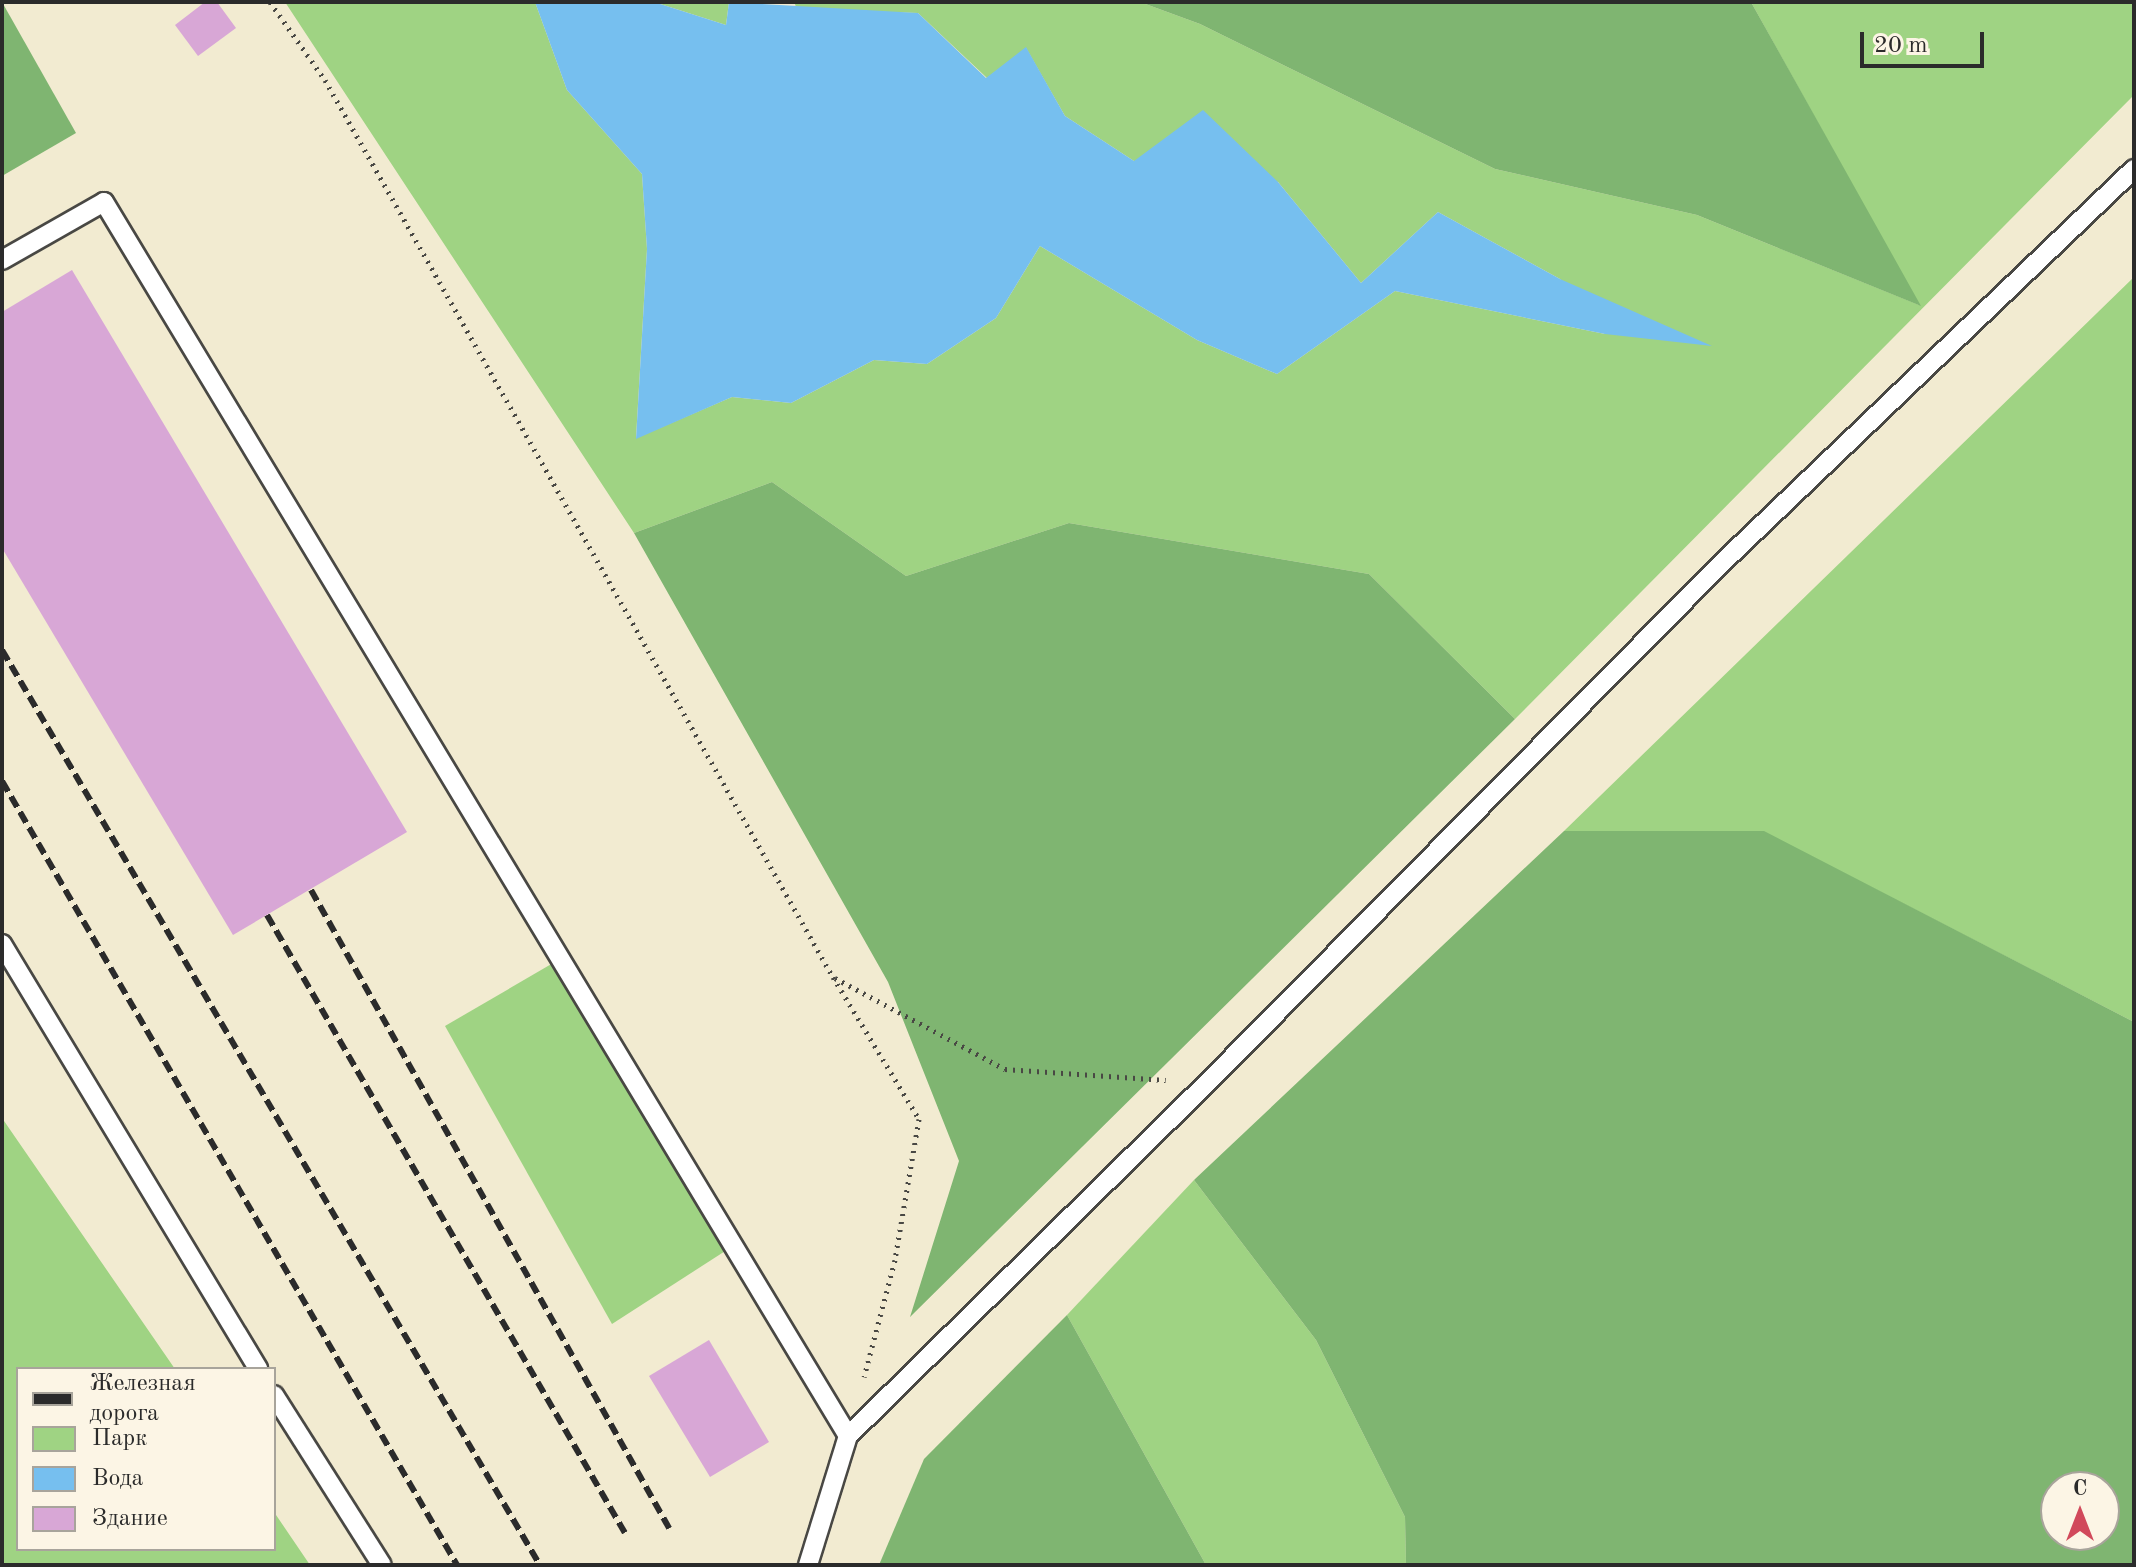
<!DOCTYPE html>
<meta charset="utf-8">
<style>
body{margin:0}
#map{position:relative;width:2136px;height:1567px;overflow:hidden;background:#f2ebd1;font-family:"Old Standard TT",serif}
div>[style]{position:absolute}
[style*='--x']{left:calc(var(--x)*1px);top:calc(var(--y)*1px);width:calc(var(--w)*1px);rotate:calc(var(--a)*1deg)}
.green>*{inset:0;background:#9fd383}
.forest>*{inset:0;background:#7fb571}
.water>*{inset:0;background:#76bfef}
.building>*{inset:0;background:#d8a7d6}
.path>*{height:5px;margin-top:-2.5px;transform-origin:0;background:repeating-linear-gradient(90deg,#494844 0 2px,transparent 0 8px)}
.roads{filter:drop-shadow(2px 0 #494844) drop-shadow(-2px 0 #494844) drop-shadow(0 2px #494844) drop-shadow(0 -2px #494844)}
.service>*{height:18px;margin:-9px;padding:0 9px;transform-origin:9px;border-radius:9px;background:#fff}
.rail>*{height:6px;margin-top:-3px;transform-origin:0;background:repeating-linear-gradient(90deg,#2b2b2b 0 12px,transparent 0 18px)}
span{translate:-50% -50%;white-space:nowrap;text-align:center;line-height:1.15;-webkit-text-stroke:7px #fcf5e5;paint-order:stroke}
.frame{position:absolute;inset:0;border:4px solid #2b2b2b;pointer-events:none}
.legend{position:absolute;left:16px;top:1367px;width:260px;height:184px;box-sizing:border-box;background:#fcf5e5;border:2px solid #a8a49b;margin:0;padding:10px 14px;list-style:none;font-size:24px;color:#2b2b2b}
.legend li{display:flex;align-items:center;gap:16px;height:40px}
.legend b{width:40px;border:2px solid #a8a49b}
.north{position:absolute;left:2040px;top:1471px;width:80px;height:80px;box-sizing:border-box;background:#fcf5e5;border:2px solid #a8a49b;border-radius:50%;rotate:0deg;font-size:22px;font-weight:700;line-height:32px;text-align:center;color:#2b2b2b}
.north::after{content:'';display:block;margin:auto;width:28px;height:36px;background:#d1495b;clip-path:polygon(50% 0,100% 100%,50% 72%,0 100%)}
.scale{position:absolute;left:1860px;top:32px;width:124px;height:36px;box-sizing:border-box;border:4px solid #2b2b2b;border-top:0;padding-left:10px;font-size:24px;line-height:28px;white-space:nowrap;color:#2b2b2b;-webkit-text-stroke:6px #fcf5e5;paint-order:stroke}
</style>
<div id="map">
<div class="green">
<div style="clip-path:polygon(285px 2px,535px 2px,567px 90px,642px 174px,647px 249px,636px 438px,732px 397px,791px 403px,874px 360px,927px 364px,996px 318px,1040px 246px,1197px 340px,1277px 374px,1395px 291px,1605px 334px,1560px 279px,1438px 212px,1361px 283px,1278px 182px,1134px 161px,1065px 116px,1026px 48px,987px 78px,918px 13px,797px 9px,794px 2px,1140px 2px,1200px 24px,1495px 169px,1697px 215px,1919px 305px,1751px 2px,2134px 2px,2134px 95px,1515px 719px,1369px 574px,1069px 523px,906px 576px,772px 482px,634px 533px)"></div>
<div style="clip-path:polygon(654px 2px,729px 2px,726px 25px)"></div>
<div style="clip-path:polygon(2134px 277px,2134px 1022px,1764px 832px,1564px 831px)"></div>
<div style="clip-path:polygon(560px 959px,733px 1246px,612px 1324px,445px 1026px)"></div>
<div style="clip-path:polygon(2px 1118px,175px 1369px,18px 1369px,18px 1549px,274px 1549px,274px 1512px,310px 1565px,2px 1565px)"></div>
<div style="clip-path:polygon(1194px 1180px,1316px 1340px,1405px 1517px,1406px 1565px,1206px 1565px,1067px 1315px)"></div>
</div>
<div class="forest">
<div style="clip-path:polygon(2px 2px,76px 133px,2px 176px)"></div>
<div style="clip-path:polygon(1140px 2px,1751px 2px,1921px 306px,1697px 215px,1495px 169px,1200px 24px)"></div>
<div style="clip-path:polygon(772px 482px,906px 576px,1069px 523px,1369px 574px,1515px 719px,910px 1317px,959px 1161px,888px 982px,634px 533px)"></div>
<div style="clip-path:polygon(evenodd,1564px 831px,1764px 831px,2134px 1022px,2134px 1565px,1406px 1565px,1405px 1517px,1316px 1340px,1194px 1180px,1564px 831px,2104px 1487px,2104px 1535px,2056px 1535px,2056px 1487px,2104px 1487px)"></div>
<div style="clip-path:polygon(1067px 1315px,1206px 1565px,879px 1565px,924px 1459px)"></div>
</div>
<div class="water">
<div style="clip-path:polygon(535px 2px,654px 2px,726px 25px,729px 2px,918px 13px,986px 78px,1026px 47px,1065px 116px,1134px 161px,1203px 110px,1278px 182px,1361px 283px,1438px 212px,1560px 279px,1712px 346px,1605px 334px,1395px 291px,1277px 374px,1197px 340px,1040px 246px,996px 318px,927px 364px,874px 360px,791px 403px,732px 397px,636px 439px,647px 249px,642px 174px,567px 90px)"></div>
</div>
<div class="building">
<div style="clip-path:polygon(205px 2px,217px 2px,236px 28px,198px 56px,175px 25px)"></div>
<div style="clip-path:polygon(72px 270px,407px 832px,233px 935px,2px 548px,2px 312px)"></div>
<div style="clip-path:polygon(709px 1340px,769px 1442px,710px 1477px,649px 1376px)"></div>
</div>
<div class="path">
<div style="--x:270;--y:2;--w:95;--a:54.8"></div>
<div style="--x:325;--y:80;--w:1031;--a:60.48"></div>
<div style="--x:833;--y:977;--w:166;--a:58.8"></div>
<div style="--x:919;--y:1119;--w:143;--a:99.7"></div>
<div style="--x:895;--y:1260;--w:121;--a:104.8"></div>
<div style="--x:835;--y:978;--w:193;--a:28.2"></div>
<div style="--x:1005;--y:1069;--w:161;--a:3.9"></div>
</div>
<div class="roads">
<div class="service">
<div style="--x:2;--y:260;--w:117;--a:-29.6"></div>
<div style="--x:104;--y:202;--w:1441;--a:58.91"></div>
<div style="--x:848;--y:1436;--w:503;--a:-44.52"></div>
<div style="--x:1207;--y:1083;--w:736;--a:-45.28"></div>
<div style="--x:1725;--y:560;--w:566;--a:-43.71"></div>
<div style="--x:2;--y:944;--w:496;--a:58.9"></div>
<div style="--x:274;--y:1395;--w:201;--a:57.6"></div>
<div style="--x:808;--y:1565;--w:135;--a:-72.8"></div>
</div>
</div>
<div class="rail">
<div style="--x:2;--y:650;--w:1061;--a:59.55"></div>
<div style="--x:2;--y:781;--w:906;--a:59.87"></div>
<div style="--x:311;--y:890;--w:732;--a:60.7"></div>
<div style="--x:267;--y:915;--w:714;--a:59.92"></div>
</div>
<div class="frame"></div>
<ul class="legend">
<li><b style="height:10px;background:#2b2b2b"></b>Железная дорога</li>
<li><b style="height:22px;background:#9fd383"></b>Парк</li>
<li><b style="height:22px;background:#76bfef"></b>Вода</li>
<li><b style="height:22px;background:#d8a7d6"></b>Здание</li>
</ul>
<div class="north">С</div>
<div class="scale">20 m</div>
</div>
